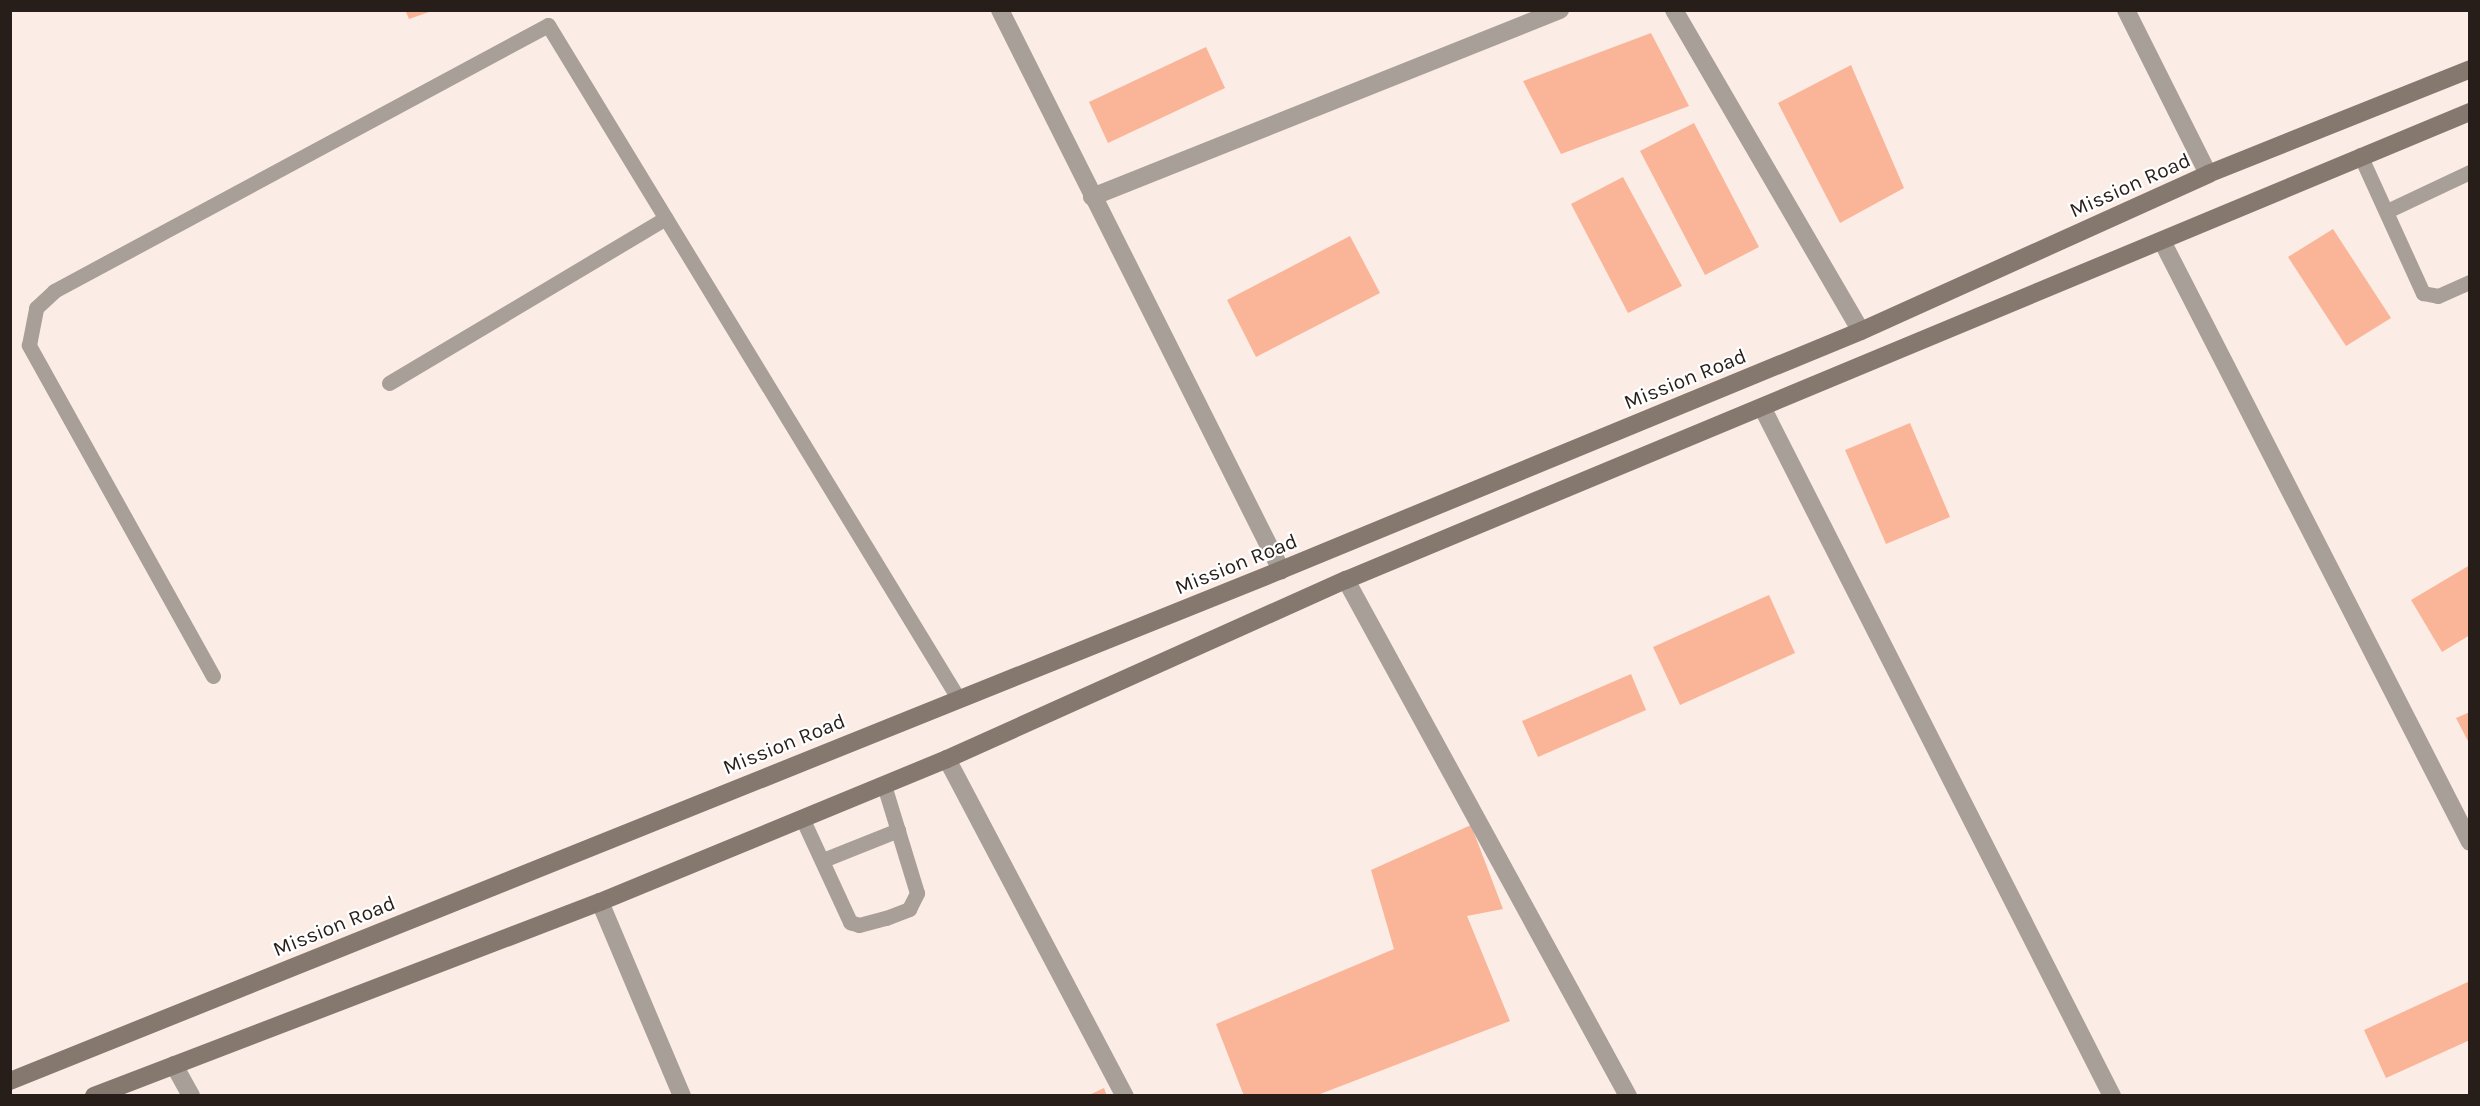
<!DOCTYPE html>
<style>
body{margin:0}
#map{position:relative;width:2480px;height:1106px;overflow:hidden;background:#fbece5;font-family:Karla,sans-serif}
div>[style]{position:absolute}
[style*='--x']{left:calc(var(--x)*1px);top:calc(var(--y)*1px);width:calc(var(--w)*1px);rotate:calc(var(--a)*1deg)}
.building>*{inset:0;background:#fab598}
.lane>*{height:15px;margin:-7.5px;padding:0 7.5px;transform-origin:7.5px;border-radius:7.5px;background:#a89f98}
.street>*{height:18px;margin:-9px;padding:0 9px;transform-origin:9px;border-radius:9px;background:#a89f98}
.secondary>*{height:18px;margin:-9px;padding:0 9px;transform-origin:9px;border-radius:9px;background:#85786f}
span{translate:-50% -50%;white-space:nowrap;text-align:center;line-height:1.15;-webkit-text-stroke:4.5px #fff;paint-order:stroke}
.street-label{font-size:21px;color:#271e1a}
.frame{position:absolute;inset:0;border:12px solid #271e1a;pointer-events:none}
</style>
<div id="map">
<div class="building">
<div style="clip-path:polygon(405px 10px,432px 10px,432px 11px,409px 19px)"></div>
<div style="clip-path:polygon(1651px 33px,1689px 106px,1561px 154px,1523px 81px)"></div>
<div style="clip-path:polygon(1206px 47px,1225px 88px,1108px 143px,1089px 102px)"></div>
<div style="clip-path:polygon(1851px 65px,1904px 188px,1840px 223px,1778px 103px)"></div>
<div style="clip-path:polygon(1694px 123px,1759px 247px,1705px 275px,1640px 151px)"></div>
<div style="clip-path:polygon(1623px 177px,1682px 286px,1628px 313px,1571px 204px)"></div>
<div style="clip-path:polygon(2333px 229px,2391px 318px,2346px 346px,2288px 257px)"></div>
<div style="clip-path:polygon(1350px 236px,1380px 293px,1256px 357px,1227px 300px)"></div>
<div style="clip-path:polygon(1910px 423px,1950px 517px,1886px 544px,1845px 450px)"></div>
<div style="clip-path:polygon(2470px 565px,2470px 635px,2442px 652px,2411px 600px)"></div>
<div style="clip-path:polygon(1769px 595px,1795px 653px,1680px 705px,1653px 647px)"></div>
<div style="clip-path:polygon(1631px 674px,1646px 710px,1538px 757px,1522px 721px)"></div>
<div style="clip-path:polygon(2470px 712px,2470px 745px,2456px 718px)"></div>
<div style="clip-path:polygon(1471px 825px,1503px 909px,1467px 916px,1510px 1021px,1315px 1096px,1244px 1096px,1216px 1024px,1394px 949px,1371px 870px)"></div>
<div style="clip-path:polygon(2470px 981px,2470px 1040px,2386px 1078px,2364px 1030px)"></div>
<div style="clip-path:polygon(1104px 1088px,1107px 1096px,1087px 1096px)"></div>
</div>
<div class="lane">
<div style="--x:2360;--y:155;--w:152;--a:65.5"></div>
<div style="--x:2423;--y:293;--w:15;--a:11"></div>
<div style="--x:2438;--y:296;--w:35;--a:-24"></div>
<div style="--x:2387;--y:211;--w:92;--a:-25.2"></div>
<div style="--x:389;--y:383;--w:322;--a:-30.8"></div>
<div style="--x:213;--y:676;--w:379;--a:-119.1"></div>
<div style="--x:29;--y:345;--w:38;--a:-79"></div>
<div style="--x:36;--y:308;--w:25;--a:-43"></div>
<div style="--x:54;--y:291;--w:561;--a:-28.3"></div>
<div style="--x:548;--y:25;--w:788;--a:58.65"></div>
<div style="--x:802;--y:818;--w:115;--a:65.2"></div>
<div style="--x:850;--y:922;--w:9;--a:18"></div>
<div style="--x:859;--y:925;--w:28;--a:-15"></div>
<div style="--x:886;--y:918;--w:25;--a:-21"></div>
<div style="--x:909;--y:909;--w:18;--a:-63"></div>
<div style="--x:917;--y:893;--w:113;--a:-107"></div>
<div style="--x:823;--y:860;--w:81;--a:-21.8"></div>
</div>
<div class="street">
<div style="--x:1000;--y:10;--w:627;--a:63.35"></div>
<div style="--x:1674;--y:10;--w:371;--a:59.8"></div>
<div style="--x:2126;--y:10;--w:183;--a:63.4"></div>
<div style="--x:1092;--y:197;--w:504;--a:-21.78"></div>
<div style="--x:2162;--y:241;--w:675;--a:62.87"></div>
<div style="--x:1762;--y:407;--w:773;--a:63.07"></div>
<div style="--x:1346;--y:580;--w:588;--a:61.34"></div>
<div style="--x:947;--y:759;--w:381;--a:62.2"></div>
<div style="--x:600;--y:902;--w:211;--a:67.1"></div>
<div style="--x:174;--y:1065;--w:35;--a:61"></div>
</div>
<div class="secondary">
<div style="--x:10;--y:1081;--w:1370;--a:-21.9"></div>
<div style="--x:1281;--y:570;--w:627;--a:-22.4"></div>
<div style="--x:1861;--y:331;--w:381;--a:-24.3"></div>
<div style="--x:2208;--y:174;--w:282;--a:-21.8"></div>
<div style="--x:94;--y:1096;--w:542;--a:-20.98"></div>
<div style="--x:600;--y:902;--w:375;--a:-22.4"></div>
<div style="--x:947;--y:759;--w:437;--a:-24.2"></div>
<div style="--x:1346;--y:580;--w:1218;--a:-22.61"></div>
</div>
<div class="street-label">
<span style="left:2130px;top:185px;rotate:-24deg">Mission Road</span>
<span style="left:1685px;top:379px;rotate:-22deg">Mission Road</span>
<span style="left:1236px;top:564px;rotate:-22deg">Mission Road</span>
<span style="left:784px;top:744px;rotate:-22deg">Mission Road</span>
<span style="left:334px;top:926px;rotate:-22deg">Mission Road</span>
</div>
<div class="frame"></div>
</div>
